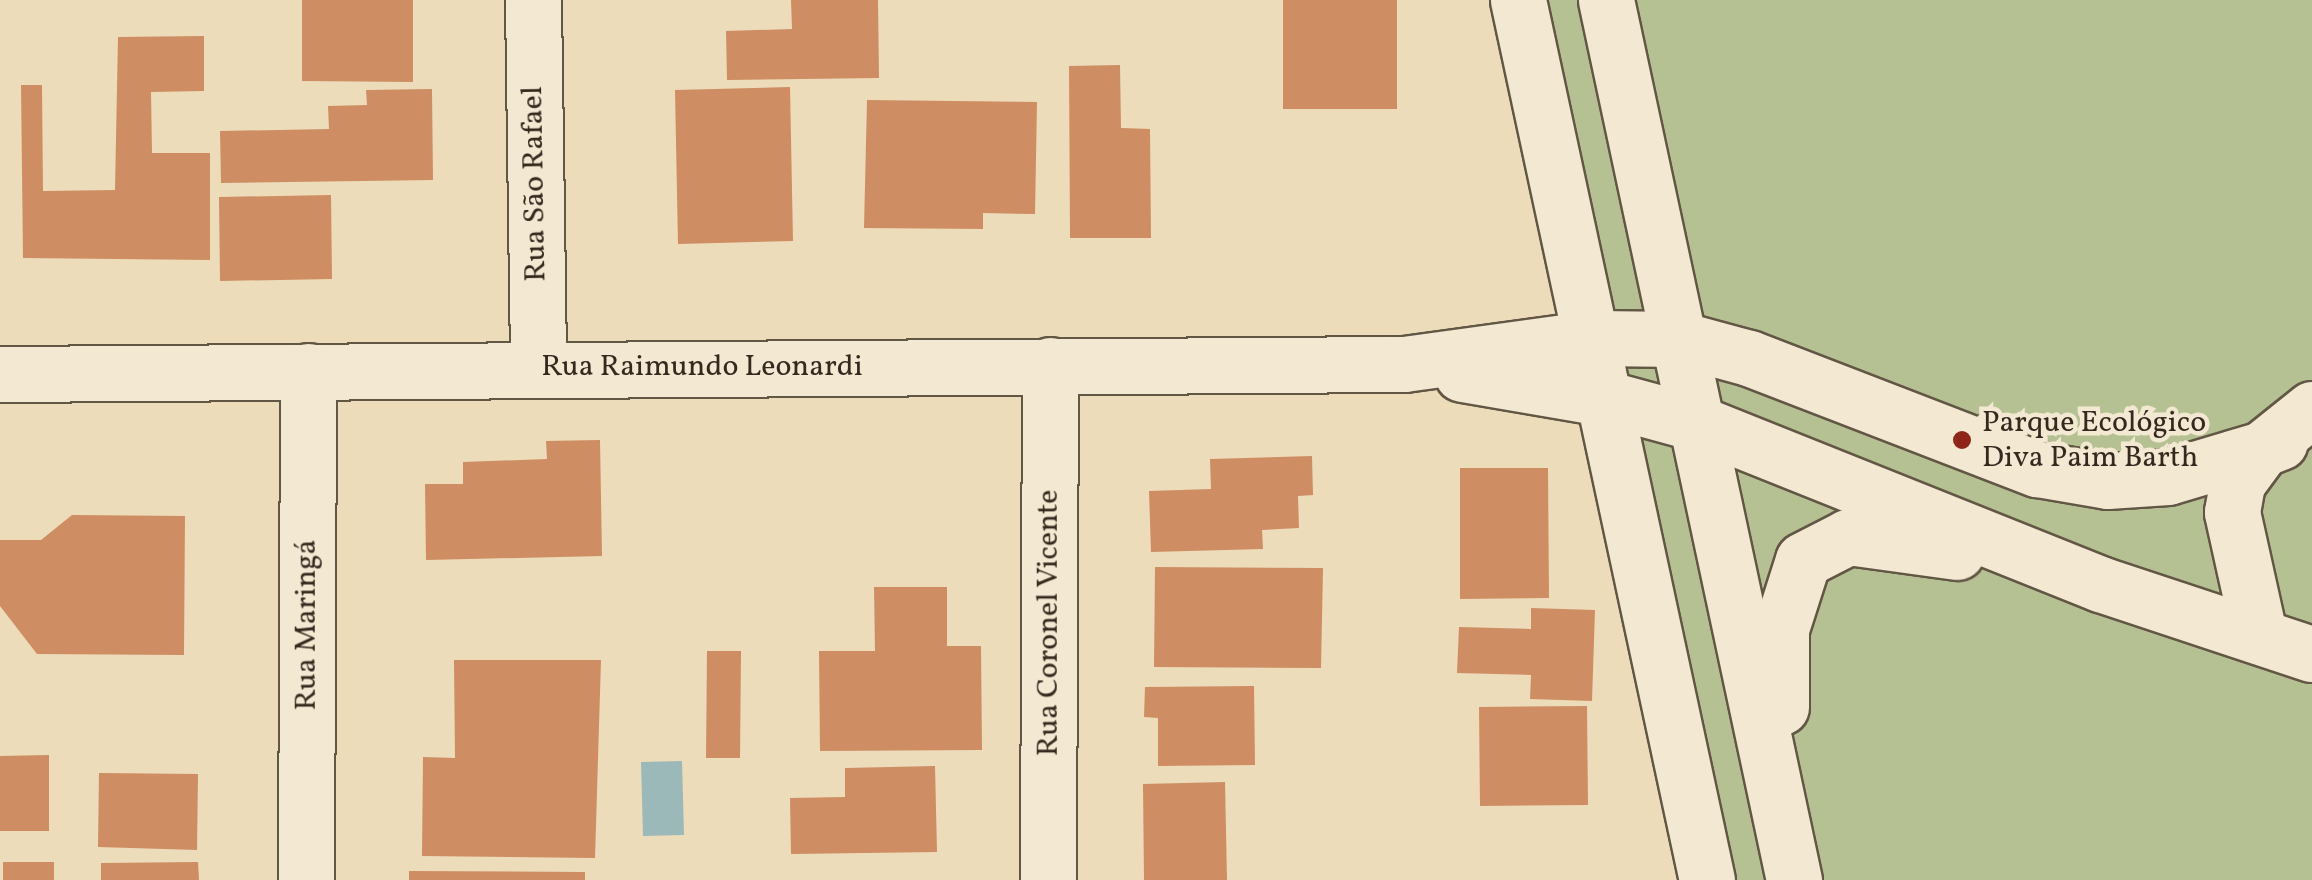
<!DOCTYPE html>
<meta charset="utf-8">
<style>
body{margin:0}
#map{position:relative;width:2312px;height:880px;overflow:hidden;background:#ecdcba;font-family:Vollkorn,serif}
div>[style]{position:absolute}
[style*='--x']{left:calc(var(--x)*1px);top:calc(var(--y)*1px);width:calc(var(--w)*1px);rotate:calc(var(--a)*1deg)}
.green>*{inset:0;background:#b5c192}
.water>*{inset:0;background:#9cb9b9}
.building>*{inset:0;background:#ce8d63}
.roads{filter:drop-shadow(2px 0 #625645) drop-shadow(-2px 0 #625645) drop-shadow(0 2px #625645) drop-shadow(0 -2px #625645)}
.minor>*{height:55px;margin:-27.5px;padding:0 27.5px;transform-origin:27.5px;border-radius:27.5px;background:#f3e8d2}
.tertiary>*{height:55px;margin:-27.5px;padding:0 27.5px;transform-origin:27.5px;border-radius:27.5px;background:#f3e8d2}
.dots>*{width:28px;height:28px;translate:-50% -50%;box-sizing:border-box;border:5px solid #f3e8d2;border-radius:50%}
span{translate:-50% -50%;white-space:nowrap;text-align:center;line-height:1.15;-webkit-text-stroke:9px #f3e8d2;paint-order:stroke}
.street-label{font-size:30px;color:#34291e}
.poi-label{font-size:30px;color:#34291e}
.left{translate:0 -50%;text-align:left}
</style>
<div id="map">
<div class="green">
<div style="clip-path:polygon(1523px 0,2312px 0,2312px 880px,1700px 880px)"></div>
</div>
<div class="water">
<div style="clip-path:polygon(682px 761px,684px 835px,643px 836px,641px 762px)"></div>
</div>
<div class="building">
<div style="clip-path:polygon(302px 0,413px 0,413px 82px,302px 81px)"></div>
<div style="clip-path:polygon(791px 0,878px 0,879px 78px,727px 80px,726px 31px,792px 29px)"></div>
<div style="clip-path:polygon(1283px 0,1397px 0,1397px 109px,1283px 109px)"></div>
<div style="clip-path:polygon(204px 36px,204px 91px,151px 92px,152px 153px,210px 153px,210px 260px,23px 258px,21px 85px,42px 85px,43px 191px,115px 190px,118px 37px)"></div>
<div style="clip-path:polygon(1120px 65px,1121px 128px,1150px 129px,1151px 238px,1070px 238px,1069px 66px)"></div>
<div style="clip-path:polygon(790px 87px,793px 241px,678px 244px,675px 90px)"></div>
<div style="clip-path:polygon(432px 89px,433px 180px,221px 183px,220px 131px,329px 129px,328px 106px,367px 105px,366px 90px)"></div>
<div style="clip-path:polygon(867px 100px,1037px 102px,1035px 214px,983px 213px,983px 229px,864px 228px)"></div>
<div style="clip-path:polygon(331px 195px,332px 279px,220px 281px,219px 197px)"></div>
<div style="clip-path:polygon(600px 440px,602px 556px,426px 560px,425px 484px,463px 484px,463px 462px,547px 459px,546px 441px)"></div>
<div style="clip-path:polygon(1312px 456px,1313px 495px,1298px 496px,1299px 528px,1262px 530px,1263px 549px,1151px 552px,1149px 491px,1211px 489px,1210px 459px)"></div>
<div style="clip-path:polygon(1460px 468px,1548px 468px,1549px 598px,1460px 599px)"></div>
<div style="clip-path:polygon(72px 515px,185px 516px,184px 655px,37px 654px,0 606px,0 540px,41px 540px)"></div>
<div style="clip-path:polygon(1155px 567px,1323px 568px,1321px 668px,1154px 667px)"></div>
<div style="clip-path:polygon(874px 587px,947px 587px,947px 646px,981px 646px,982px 750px,820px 751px,819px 651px,875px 651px)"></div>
<div style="clip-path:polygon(1531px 608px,1595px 610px,1592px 701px,1530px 699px,1531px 675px,1457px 673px,1459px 627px,1531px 629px)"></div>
<div style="clip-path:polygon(707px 651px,741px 651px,740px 758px,706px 758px)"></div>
<div style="clip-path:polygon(454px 660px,601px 660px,595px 858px,422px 856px,423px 757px,455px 758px)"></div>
<div style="clip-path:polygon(1254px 686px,1255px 765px,1158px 766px,1158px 718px,1144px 717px,1145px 687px)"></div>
<div style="clip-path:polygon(1587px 706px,1588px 805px,1480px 806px,1479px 707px)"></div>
<div style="clip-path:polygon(49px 755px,49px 831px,0 831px,0 756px)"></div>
<div style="clip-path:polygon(935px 766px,937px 852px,791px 854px,790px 798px,845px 797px,845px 768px)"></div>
<div style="clip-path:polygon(99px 773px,198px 774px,197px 850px,98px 847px)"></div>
<div style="clip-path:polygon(1225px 782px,1227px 880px,1144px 880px,1143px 784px)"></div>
<div style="clip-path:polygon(3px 862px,54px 862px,54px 880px,3px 880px)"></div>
<div style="clip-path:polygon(198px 862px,199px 880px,101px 880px,101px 863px)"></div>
<div style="clip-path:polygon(409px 871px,585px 872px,585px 880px,409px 880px)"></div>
</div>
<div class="roads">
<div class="minor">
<div style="--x:533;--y:0;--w:368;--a:89.2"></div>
<div style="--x:0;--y:374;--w:1404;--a:-0.41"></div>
<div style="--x:1404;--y:364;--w:193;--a:-7.8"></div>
<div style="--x:1462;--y:374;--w:148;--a:9.7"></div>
<div style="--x:306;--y:880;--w:509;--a:-89.77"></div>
<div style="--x:1048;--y:880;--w:515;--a:-89.78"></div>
</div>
<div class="tertiary">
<div style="--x:1518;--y:0;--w:900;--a:77.88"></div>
<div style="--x:1606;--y:0;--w:900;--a:77.94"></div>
<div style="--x:1595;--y:338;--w:84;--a:0.7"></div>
<div style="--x:1679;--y:339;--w:73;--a:15.2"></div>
<div style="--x:1749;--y:358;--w:309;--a:21.1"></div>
<div style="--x:2037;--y:469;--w:71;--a:9.7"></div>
<div style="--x:2107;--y:481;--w:61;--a:-3.8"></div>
<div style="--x:2168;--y:477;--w:98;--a:-16.6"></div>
<div style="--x:2262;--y:449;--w:64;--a:-38.7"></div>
<div style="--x:1608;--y:399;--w:95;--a:15.2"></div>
<div style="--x:1700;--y:424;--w:431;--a:21.8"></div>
<div style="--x:2100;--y:584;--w:223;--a:18.3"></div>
<div style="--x:2259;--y:634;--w:125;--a:-102.5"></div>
<div style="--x:2232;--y:512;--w:29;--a:-80"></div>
<div style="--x:2237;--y:483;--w:42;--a:-53.7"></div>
<div style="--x:2262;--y:449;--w:19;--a:-21"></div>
<div style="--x:1781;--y:707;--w:78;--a:-90"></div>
<div style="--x:1781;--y:629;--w:72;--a:-72.3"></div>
<div style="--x:1803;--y:560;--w:51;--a:-27.1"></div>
<div style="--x:1848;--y:537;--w:110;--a:7.8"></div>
</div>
</div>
<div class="dots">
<div style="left:1962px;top:440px;background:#8f2418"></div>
</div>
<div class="street-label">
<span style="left:535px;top:184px;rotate:-91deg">Rua São Rafael</span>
<span style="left:702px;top:367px">Rua Raimundo Leonardi</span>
<span style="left:1049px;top:623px;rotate:-90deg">Rua Coronel Vicente</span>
<span style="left:307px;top:625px;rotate:-90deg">Rua Maringá</span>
</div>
<div class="poi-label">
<span class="left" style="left:1982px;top:440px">Parque Ecológico<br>Diva Paim Barth</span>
</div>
</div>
